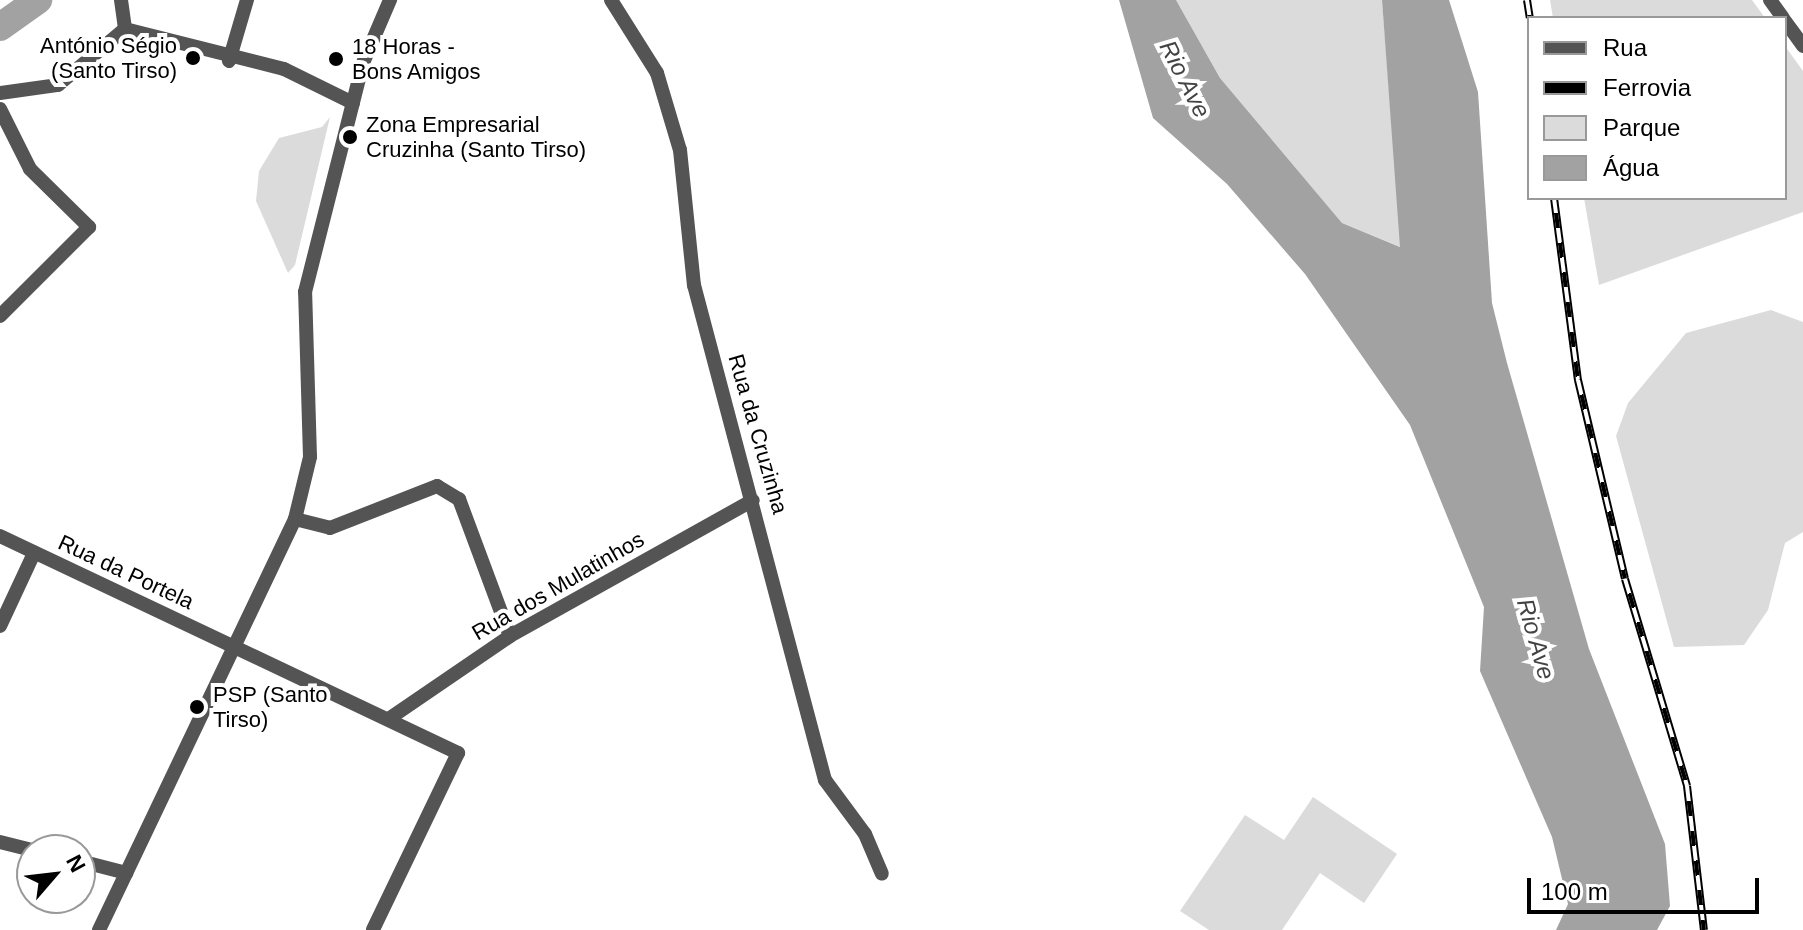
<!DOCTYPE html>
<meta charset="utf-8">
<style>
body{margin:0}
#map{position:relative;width:1803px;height:930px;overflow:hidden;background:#fff;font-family:Helvetica,sans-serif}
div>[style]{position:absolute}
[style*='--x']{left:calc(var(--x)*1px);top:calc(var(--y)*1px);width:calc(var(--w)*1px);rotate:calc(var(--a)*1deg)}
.green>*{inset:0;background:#dbdbdb}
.water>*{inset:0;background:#a2a2a2}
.river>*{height:28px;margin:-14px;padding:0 14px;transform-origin:14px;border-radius:14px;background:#a2a2a2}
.minor>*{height:14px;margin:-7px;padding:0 7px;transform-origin:7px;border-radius:7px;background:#545454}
.rail>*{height:8px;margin-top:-4px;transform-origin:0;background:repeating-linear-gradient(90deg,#fff 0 15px,#000 0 30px);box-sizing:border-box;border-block:2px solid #000}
.dots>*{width:22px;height:22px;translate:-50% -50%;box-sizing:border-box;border:4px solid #fff;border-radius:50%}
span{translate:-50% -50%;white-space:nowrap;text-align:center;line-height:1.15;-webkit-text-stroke:8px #fff;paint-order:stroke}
.poi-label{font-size:22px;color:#000}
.right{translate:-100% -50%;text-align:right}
.left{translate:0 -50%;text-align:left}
.street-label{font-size:22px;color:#000}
.water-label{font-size:24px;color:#434343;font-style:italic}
.legend{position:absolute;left:1527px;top:16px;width:260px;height:184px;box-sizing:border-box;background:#fff;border:2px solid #999;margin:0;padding:10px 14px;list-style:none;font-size:24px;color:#000}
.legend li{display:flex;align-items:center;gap:16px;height:40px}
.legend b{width:40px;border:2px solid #999}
.north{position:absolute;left:16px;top:834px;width:80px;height:80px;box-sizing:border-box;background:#fff;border:2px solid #999;border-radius:50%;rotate:62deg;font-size:22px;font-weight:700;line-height:32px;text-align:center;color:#000}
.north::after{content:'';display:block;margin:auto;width:28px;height:36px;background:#000;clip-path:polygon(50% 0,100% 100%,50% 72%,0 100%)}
.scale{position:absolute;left:1527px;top:878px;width:232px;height:36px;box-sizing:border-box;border:4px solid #000;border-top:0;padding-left:10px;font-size:24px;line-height:28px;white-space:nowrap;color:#000;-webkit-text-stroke:6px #fff;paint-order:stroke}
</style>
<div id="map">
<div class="green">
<div style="clip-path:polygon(1176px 0,1382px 0,1401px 247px,1342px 223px,1220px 78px)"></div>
<div style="clip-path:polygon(1550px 0,1752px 0,1765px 18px,1553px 18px)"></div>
<div style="clip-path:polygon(1785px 46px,1803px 71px,1803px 212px,1599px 285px,1584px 198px,1785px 198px)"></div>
<div style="clip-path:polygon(330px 117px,295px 265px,288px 273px,256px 201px,259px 171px,279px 138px,322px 127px)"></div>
<div style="clip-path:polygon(1771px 310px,1803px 322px,1803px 532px,1785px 543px,1768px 610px,1744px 645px,1674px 647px,1616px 436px,1628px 403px,1686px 333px)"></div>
<div style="clip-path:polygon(1313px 797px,1397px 854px,1364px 903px,1320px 873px,1282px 930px,1209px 930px,1180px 911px,1245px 815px,1284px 840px)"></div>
</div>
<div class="water">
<div style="clip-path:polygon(1119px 0,1176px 0,1220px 78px,1342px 223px,1400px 247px,1382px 0,1449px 0,1478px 92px,1492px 303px,1507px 363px,1589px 649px,1665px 844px,1670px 906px,1657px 930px,1556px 930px,1568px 904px,1552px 837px,1480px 671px,1484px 607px,1410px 425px,1305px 274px,1227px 184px,1153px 118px)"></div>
</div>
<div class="river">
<div style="--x:0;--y:27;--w:47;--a:-35.4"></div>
</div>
<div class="minor">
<div style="--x:121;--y:0;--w:29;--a:82"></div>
<div style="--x:611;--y:0;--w:86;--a:57.8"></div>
<div style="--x:657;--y:73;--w:80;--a:73.4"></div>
<div style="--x:680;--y:150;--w:136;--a:84.1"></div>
<div style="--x:694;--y:285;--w:512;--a:75.18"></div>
<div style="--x:825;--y:780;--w:67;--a:53.5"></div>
<div style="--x:865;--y:834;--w:43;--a:67"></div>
<div style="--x:1770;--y:0;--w:22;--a:54"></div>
<div style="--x:1785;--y:21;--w:31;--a:54"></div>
<div style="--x:125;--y:29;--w:164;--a:14.1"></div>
<div style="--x:284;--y:69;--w:77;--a:26.2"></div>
<div style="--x:229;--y:61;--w:64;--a:-73.6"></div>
<div style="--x:0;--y:93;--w:59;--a:-7.9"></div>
<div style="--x:58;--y:85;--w:87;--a:-39.9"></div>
<div style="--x:0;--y:109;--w:67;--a:63.4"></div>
<div style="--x:30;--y:169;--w:83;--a:44.5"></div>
<div style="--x:89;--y:227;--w:126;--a:135"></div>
<div style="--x:295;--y:519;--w:36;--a:14"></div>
<div style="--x:330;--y:528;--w:115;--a:-21.4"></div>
<div style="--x:437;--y:486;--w:26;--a:31"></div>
<div style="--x:459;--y:499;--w:146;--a:69.6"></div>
<div style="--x:0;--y:536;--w:507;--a:25.35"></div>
<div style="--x:458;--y:753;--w:196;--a:115.7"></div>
<div style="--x:0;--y:626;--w:81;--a:-65"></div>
<div style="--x:390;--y:718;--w:145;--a:-34.3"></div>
<div style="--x:510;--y:636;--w:278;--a:-29.2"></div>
<div style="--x:0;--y:842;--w:34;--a:14"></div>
<div style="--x:80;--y:861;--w:48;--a:14.6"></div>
<div style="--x:99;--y:930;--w:455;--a:-64.5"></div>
<div style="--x:295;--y:519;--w:64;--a:-76.4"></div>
<div style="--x:310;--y:457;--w:165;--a:-91.7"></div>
<div style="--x:305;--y:292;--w:236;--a:-75.8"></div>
<div style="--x:363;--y:63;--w:69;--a:-66.8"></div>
</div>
<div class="rail">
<div style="--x:1527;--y:0;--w:18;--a:81"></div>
<div style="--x:1554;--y:198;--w:184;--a:82.5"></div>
<div style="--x:1578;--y:380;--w:204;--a:76.7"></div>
<div style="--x:1625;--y:579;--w:216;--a:73.3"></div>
<div style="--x:1687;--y:786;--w:145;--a:83.3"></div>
</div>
<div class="dots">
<div style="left:193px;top:58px;background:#000"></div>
<div style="left:336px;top:59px;background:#000"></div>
<div style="left:350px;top:137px;background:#000"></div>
<div style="left:197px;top:707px;background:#000"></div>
</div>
<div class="poi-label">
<span class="right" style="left:177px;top:58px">António Ségio<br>(Santo Tirso)</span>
<span class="left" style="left:352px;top:59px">18 Horas -<br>Bons Amigos</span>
<span class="left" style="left:366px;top:137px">Zona Empresarial<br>Cruzinha (Santo Tirso)</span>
<span class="left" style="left:213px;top:707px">PSP (Santo<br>Tirso)</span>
</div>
<div class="street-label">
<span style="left:758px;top:434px;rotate:74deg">Rua da Cruzinha</span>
<span style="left:126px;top:572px;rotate:25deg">Rua da Portela</span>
<span style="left:558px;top:586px;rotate:-30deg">Rua dos Mulatinhos</span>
</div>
<div class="water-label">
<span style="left:1185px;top:79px;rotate:63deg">Rio Ave</span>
<span style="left:1536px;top:639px;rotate:74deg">Rio Ave</span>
</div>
<ul class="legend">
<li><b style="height:10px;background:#545454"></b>Rua</li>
<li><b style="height:10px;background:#000"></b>Ferrovia</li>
<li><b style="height:22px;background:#dbdbdb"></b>Parque</li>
<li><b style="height:22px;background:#a2a2a2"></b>Água</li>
</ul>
<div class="north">N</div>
<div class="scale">100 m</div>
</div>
